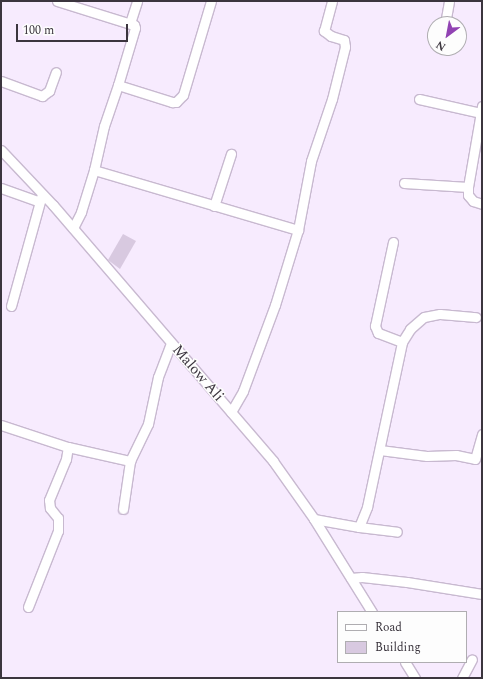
<!DOCTYPE html>
<style>
body{margin:0}
#map{position:relative;width:483px;height:679px;overflow:hidden;background:#f7ebfe;font-family:Spectral,serif}
div>[style]{position:absolute}
[style*='--x']{left:calc(var(--x)*1px);top:calc(var(--y)*1px);width:calc(var(--w)*1px);rotate:calc(var(--a)*1deg)}
.building>*{inset:0;background:#d8c9e0}
.roads{filter:drop-shadow(1px 0 #c8b9d0) drop-shadow(-1px 0 #c8b9d0) drop-shadow(0 1px #c8b9d0) drop-shadow(0 -1px #c8b9d0)}
.minor>*{height:9px;margin:-4.5px;padding:0 4.5px;transform-origin:4.5px;border-radius:4.5px;background:#fff}
span{translate:-50% -50%;white-space:nowrap;text-align:center;line-height:1.15;-webkit-text-stroke:3px #fdfdfd;paint-order:stroke}
.street-label{font-size:15px;color:#3b353e}
.frame{position:absolute;inset:0;border:2px solid #3b353e;pointer-events:none}
.legend{position:absolute;left:337px;top:611px;width:130px;height:52px;box-sizing:border-box;background:#fdfdfd;border:1px solid #afadb1;margin:0;padding:5px 7px;list-style:none;font-size:12px;color:#3b353e}
.legend li{display:flex;align-items:center;gap:8px;height:20px}
.legend b{width:20px;border:1px solid #afadb1}
.north{position:absolute;left:427px;top:16px;width:40px;height:40px;box-sizing:border-box;background:#fdfdfd;border:1px solid #afadb1;border-radius:50%;rotate:212deg;font-size:11px;font-weight:700;line-height:16px;text-align:center;color:#3b353e}
.north::after{content:'';display:block;margin:auto;width:14px;height:18px;background:#9143b3;clip-path:polygon(50% 0,100% 100%,50% 72%,0 100%)}
.scale{position:absolute;left:16px;top:24px;width:112px;height:18px;box-sizing:border-box;border:2px solid #3b353e;border-top:0;padding-left:5px;font-size:12px;line-height:14px;white-space:nowrap;color:#3b353e;-webkit-text-stroke:3px #fdfdfd;paint-order:stroke}
</style>
<div id="map">
<div class="building">
<div style="clip-path:polygon(123px 234px,136px 241px,120px 269px,108px 260px)"></div>
</div>
<div class="roads">
<div class="minor">
<div style="--x:57;--y:1;--w:81;--a:17.3"></div>
<div style="--x:134;--y:25;--w:3;--a:72"></div>
<div style="--x:135;--y:28;--w:59;--a:106.6"></div>
<div style="--x:118;--y:85;--w:57;--a:17.5"></div>
<div style="--x:172;--y:102;--w:4;--a:0"></div>
<div style="--x:176;--y:102;--w:10;--a:-45"></div>
<div style="--x:183;--y:95;--w:98;--a:-73.4"></div>
<div style="--x:130;--y:23;--w:23;--a:-72"></div>
<div style="--x:445;--y:24;--w:23;--a:-80"></div>
<div style="--x:1;--y:81;--w:44;--a:20.1"></div>
<div style="--x:42;--y:96;--w:9;--a:-36"></div>
<div style="--x:49;--y:91;--w:20;--a:-70"></div>
<div style="--x:419;--y:99;--w:64;--a:12.7"></div>
<div style="--x:482;--y:106;--w:82;--a:99.8"></div>
<div style="--x:468;--y:187;--w:8;--a:90"></div>
<div style="--x:468;--y:195;--w:8;--a:50"></div>
<div style="--x:473;--y:201;--w:9;--a:18"></div>
<div style="--x:1;--y:150;--w:76;--a:46.6"></div>
<div style="--x:53;--y:205;--w:338;--a:49.3"></div>
<div style="--x:273;--y:461;--w:71;--a:54.7"></div>
<div style="--x:314;--y:519;--w:110;--a:58.1"></div>
<div style="--x:94;--y:170;--w:45;--a:-77.2"></div>
<div style="--x:104;--y:126;--w:43;--a:-71.1"></div>
<div style="--x:404;--y:183;--w:64;--a:3.6"></div>
<div style="--x:1;--y:188;--w:41;--a:19.7"></div>
<div style="--x:214;--y:206;--w:55;--a:-71.9"></div>
<div style="--x:73;--y:228;--w:18;--a:-63"></div>
<div style="--x:81;--y:212;--w:44;--a:-72.8"></div>
<div style="--x:94;--y:170;--w:213;--a:16.4"></div>
<div style="--x:11;--y:306;--w:116;--a:-74.5"></div>
<div style="--x:402;--y:342;--w:15;--a:-58"></div>
<div style="--x:410;--y:329;--w:18;--a:-41"></div>
<div style="--x:424;--y:317;--w:16;--a:-11"></div>
<div style="--x:440;--y:314;--w:36;--a:5"></div>
<div style="--x:231;--y:412;--w:24;--a:-60"></div>
<div style="--x:243;--y:391;--w:92;--a:-69.6"></div>
<div style="--x:275;--y:305;--w:78;--a:-73"></div>
<div style="--x:298;--y:230;--w:70;--a:-79.3"></div>
<div style="--x:311;--y:161;--w:65;--a:-71.3"></div>
<div style="--x:332;--y:99;--w:54;--a:-76"></div>
<div style="--x:345;--y:47;--w:7;--a:-98"></div>
<div style="--x:344;--y:40;--w:14;--a:-163"></div>
<div style="--x:331;--y:36;--w:9;--a:-144"></div>
<div style="--x:324;--y:31;--w:31;--a:-75"></div>
<div style="--x:1;--y:425;--w:71;--a:18.2"></div>
<div style="--x:68;--y:447;--w:64;--a:12.7"></div>
<div style="--x:130;--y:461;--w:41;--a:-64.1"></div>
<div style="--x:148;--y:424;--w:48;--a:-78"></div>
<div style="--x:158;--y:377;--w:36;--a:-69"></div>
<div style="--x:380;--y:450;--w:47;--a:7.3"></div>
<div style="--x:427;--y:456;--w:29;--a:-2"></div>
<div style="--x:456;--y:455;--w:19;--a:12"></div>
<div style="--x:475;--y:459;--w:26;--a:-74"></div>
<div style="--x:123;--y:509;--w:49;--a:-81.7"></div>
<div style="--x:314;--y:519;--w:46;--a:10.1"></div>
<div style="--x:359;--y:527;--w:22;--a:-68"></div>
<div style="--x:367;--y:507;--w:169;--a:-78"></div>
<div style="--x:402;--y:342;--w:26;--a:-159"></div>
<div style="--x:378;--y:333;--w:8;--a:-113"></div>
<div style="--x:375;--y:326;--w:86;--a:-77.9"></div>
<div style="--x:359;--y:527;--w:38;--a:7"></div>
<div style="--x:351;--y:578;--w:11;--a:-5"></div>
<div style="--x:362;--y:577;--w:45;--a:6.3"></div>
<div style="--x:407;--y:582;--w:76;--a:9.1"></div>
<div style="--x:28;--y:607;--w:82;--a:-68.5"></div>
<div style="--x:58;--y:531;--w:13;--a:-90"></div>
<div style="--x:58;--y:518;--w:13;--a:-129"></div>
<div style="--x:50;--y:508;--w:8;--a:-97"></div>
<div style="--x:49;--y:500;--w:44;--a:-67.5"></div>
<div style="--x:66;--y:459;--w:12;--a:-81"></div>
<div style="--x:405;--y:662;--w:19;--a:58"></div>
<div style="--x:462;--y:678;--w:21;--a:-62"></div>
</div>
</div>
<div class="street-label">
<span style="left:198px;top:373px;rotate:49deg">Malow Ali</span>
</div>
<div class="frame"></div>
<ul class="legend">
<li><b style="height:5px;background:#fff"></b>Road</li>
<li><b style="height:11px;background:#d8c9e0"></b>Building</li>
</ul>
<div class="north">N</div>
<div class="scale">100 m</div>
</div>
